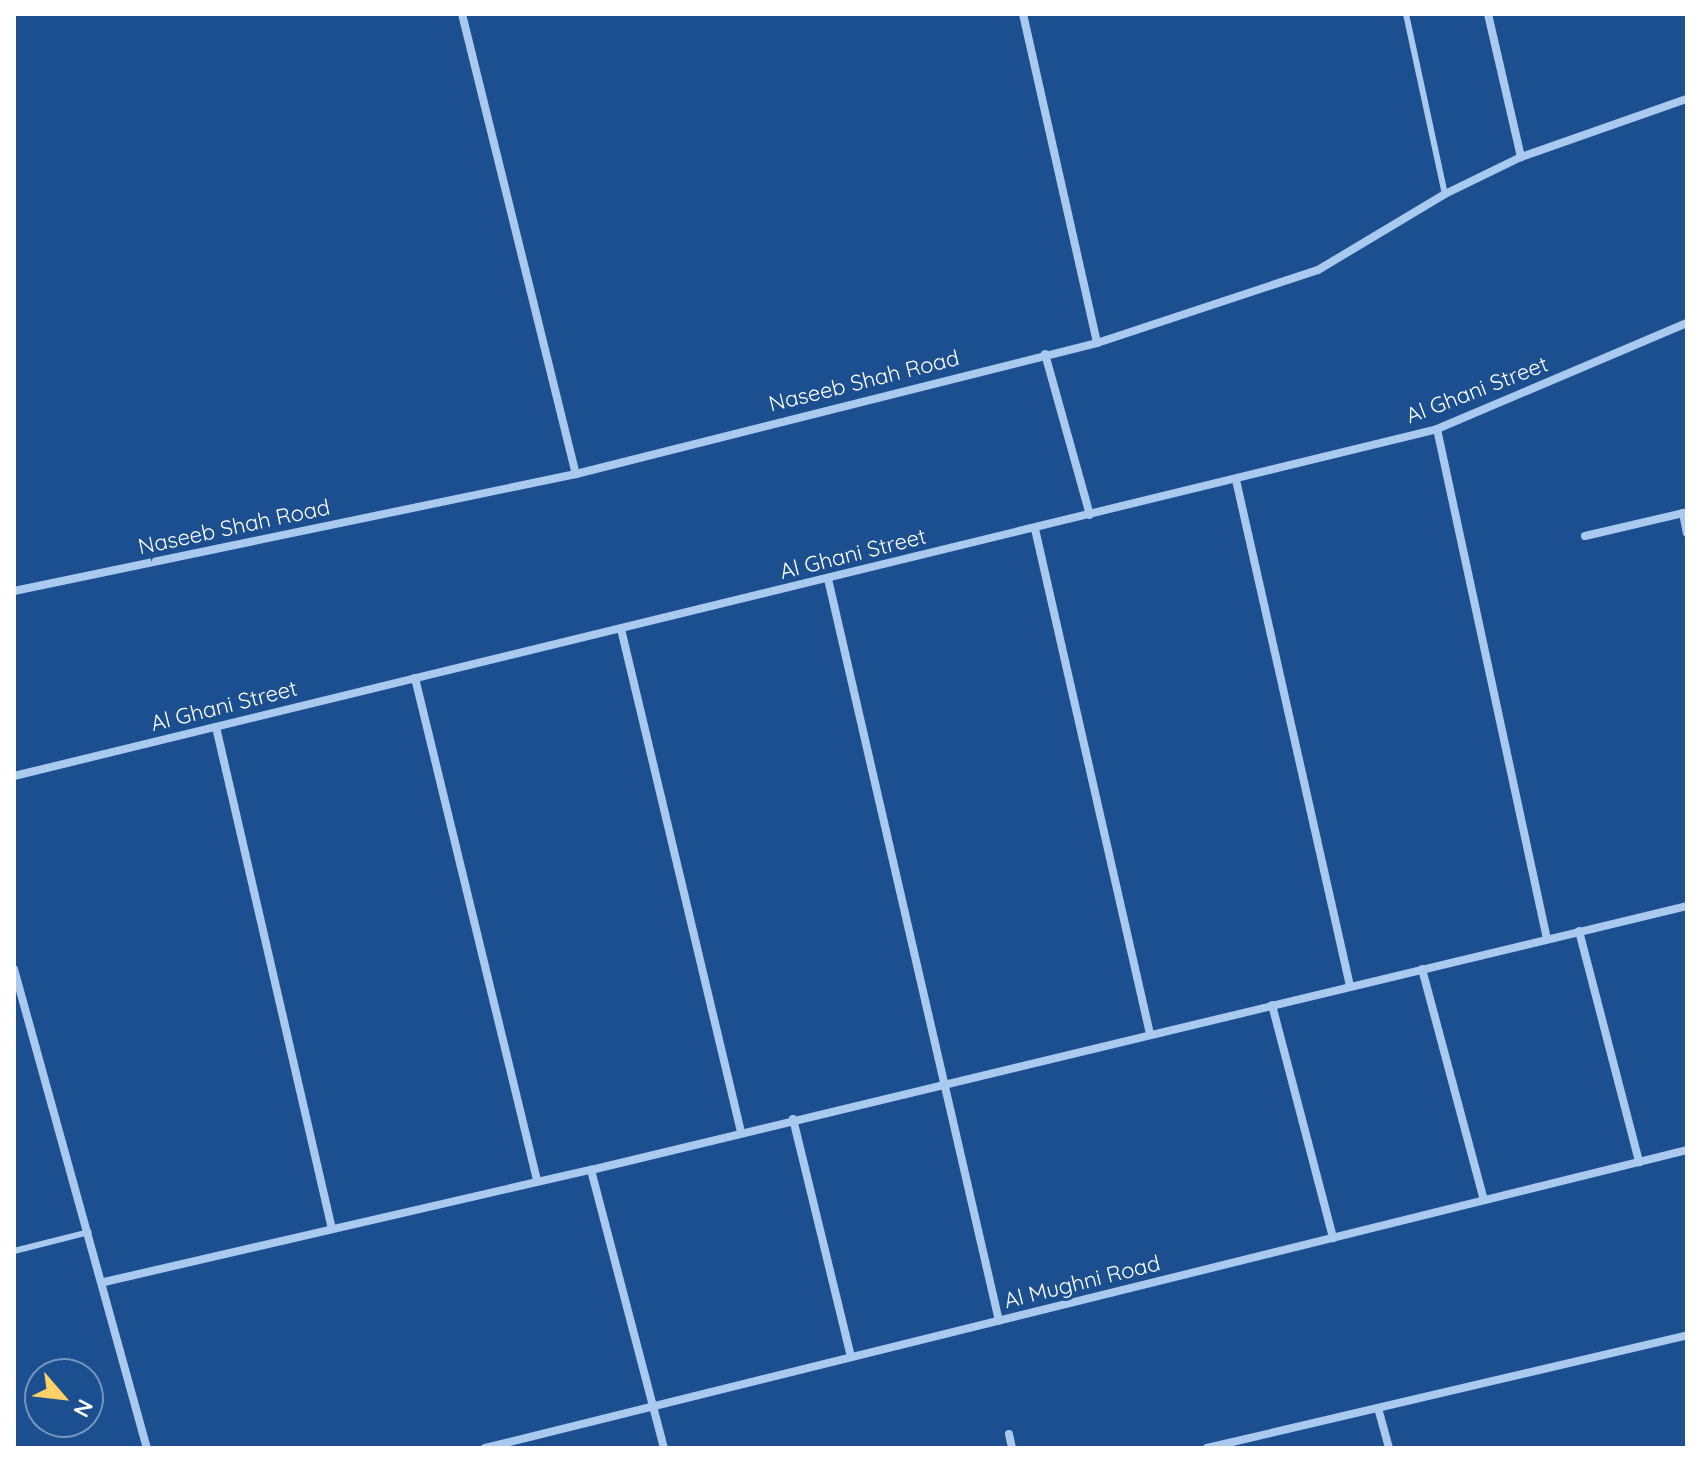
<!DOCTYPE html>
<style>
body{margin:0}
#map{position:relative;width:1701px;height:1462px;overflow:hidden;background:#1b4f8f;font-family:Quicksand,sans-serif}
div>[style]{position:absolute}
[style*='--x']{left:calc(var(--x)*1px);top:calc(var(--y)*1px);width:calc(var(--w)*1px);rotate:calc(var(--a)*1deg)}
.service>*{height:6px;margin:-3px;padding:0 3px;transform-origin:3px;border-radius:3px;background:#a9c9ee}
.minor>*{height:8px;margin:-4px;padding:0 4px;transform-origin:4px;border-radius:4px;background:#a9c9ee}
span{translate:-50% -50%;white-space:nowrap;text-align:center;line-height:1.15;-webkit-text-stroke:6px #1b4f8f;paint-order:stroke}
.street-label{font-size:22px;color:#fff}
.frame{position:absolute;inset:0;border:16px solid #fff;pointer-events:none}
.north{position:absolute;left:24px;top:1358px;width:80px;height:80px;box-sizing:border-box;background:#1b4f8f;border:2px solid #7695bc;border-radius:50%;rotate:118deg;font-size:22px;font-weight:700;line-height:32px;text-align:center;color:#fff}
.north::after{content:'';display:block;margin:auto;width:28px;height:36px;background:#ffd166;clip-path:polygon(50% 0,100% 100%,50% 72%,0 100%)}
</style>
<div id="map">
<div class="service">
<div style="--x:1406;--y:14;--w:184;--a:77.8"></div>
<div style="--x:14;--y:1251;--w:77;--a:-14.2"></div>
</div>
<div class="minor">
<div style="--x:462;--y:14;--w:474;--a:76.1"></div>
<div style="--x:1023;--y:14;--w:337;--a:77.3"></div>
<div style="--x:1488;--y:14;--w:147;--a:77"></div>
<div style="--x:1045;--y:354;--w:167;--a:74.4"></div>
<div style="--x:1437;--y:429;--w:522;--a:77.83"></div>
<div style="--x:1236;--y:480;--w:519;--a:77.3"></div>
<div style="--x:1683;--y:513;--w:20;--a:79"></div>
<div style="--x:1035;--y:529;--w:518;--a:77.17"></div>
<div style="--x:1585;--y:536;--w:105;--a:-13.2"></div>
<div style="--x:828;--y:579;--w:761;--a:77.02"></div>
<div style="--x:14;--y:591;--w:574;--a:-11.76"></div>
<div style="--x:576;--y:474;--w:537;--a:-14.11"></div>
<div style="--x:1097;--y:343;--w:233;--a:-18.3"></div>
<div style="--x:1318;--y:270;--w:148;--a:-30.9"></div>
<div style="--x:1445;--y:194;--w:85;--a:-26"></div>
<div style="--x:1521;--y:157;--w:176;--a:-19.3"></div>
<div style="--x:621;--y:629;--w:517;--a:76.58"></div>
<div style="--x:415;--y:678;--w:517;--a:76.34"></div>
<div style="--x:216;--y:727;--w:515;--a:76.99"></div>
<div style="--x:14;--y:776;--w:1465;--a:-13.7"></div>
<div style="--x:1437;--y:429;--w:272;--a:-23"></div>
<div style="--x:1579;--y:931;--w:239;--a:75.4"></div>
<div style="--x:14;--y:969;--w:497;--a:74.5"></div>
<div style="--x:1422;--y:969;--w:239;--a:75"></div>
<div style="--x:1272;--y:1005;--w:241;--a:75.3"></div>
<div style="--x:793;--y:1119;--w:245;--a:76.3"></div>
<div style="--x:591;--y:1170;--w:287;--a:75.3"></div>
<div style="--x:104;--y:1282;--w:500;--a:-13"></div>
<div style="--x:591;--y:1170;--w:1127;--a:-13.54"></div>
<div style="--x:1378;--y:1408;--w:41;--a:74.6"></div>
<div style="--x:1009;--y:1434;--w:14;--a:78"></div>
<div style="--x:485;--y:1448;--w:1238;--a:-13.92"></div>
<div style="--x:1207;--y:1448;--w:493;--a:-13.2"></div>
</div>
<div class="street-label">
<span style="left:864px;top:381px;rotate:-14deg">Naseeb Shah Road</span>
<span style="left:1477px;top:390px;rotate:-21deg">Al Ghani Street</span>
<span style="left:234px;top:527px;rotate:-12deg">Naseeb Shah Road</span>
<span style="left:853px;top:554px;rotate:-14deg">Al Ghani Street</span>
<span style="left:224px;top:706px;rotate:-14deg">Al Ghani Street</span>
<span style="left:1082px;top:1282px;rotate:-14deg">Al Mughni Road</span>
</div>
<div class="frame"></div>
<div class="north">N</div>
</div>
